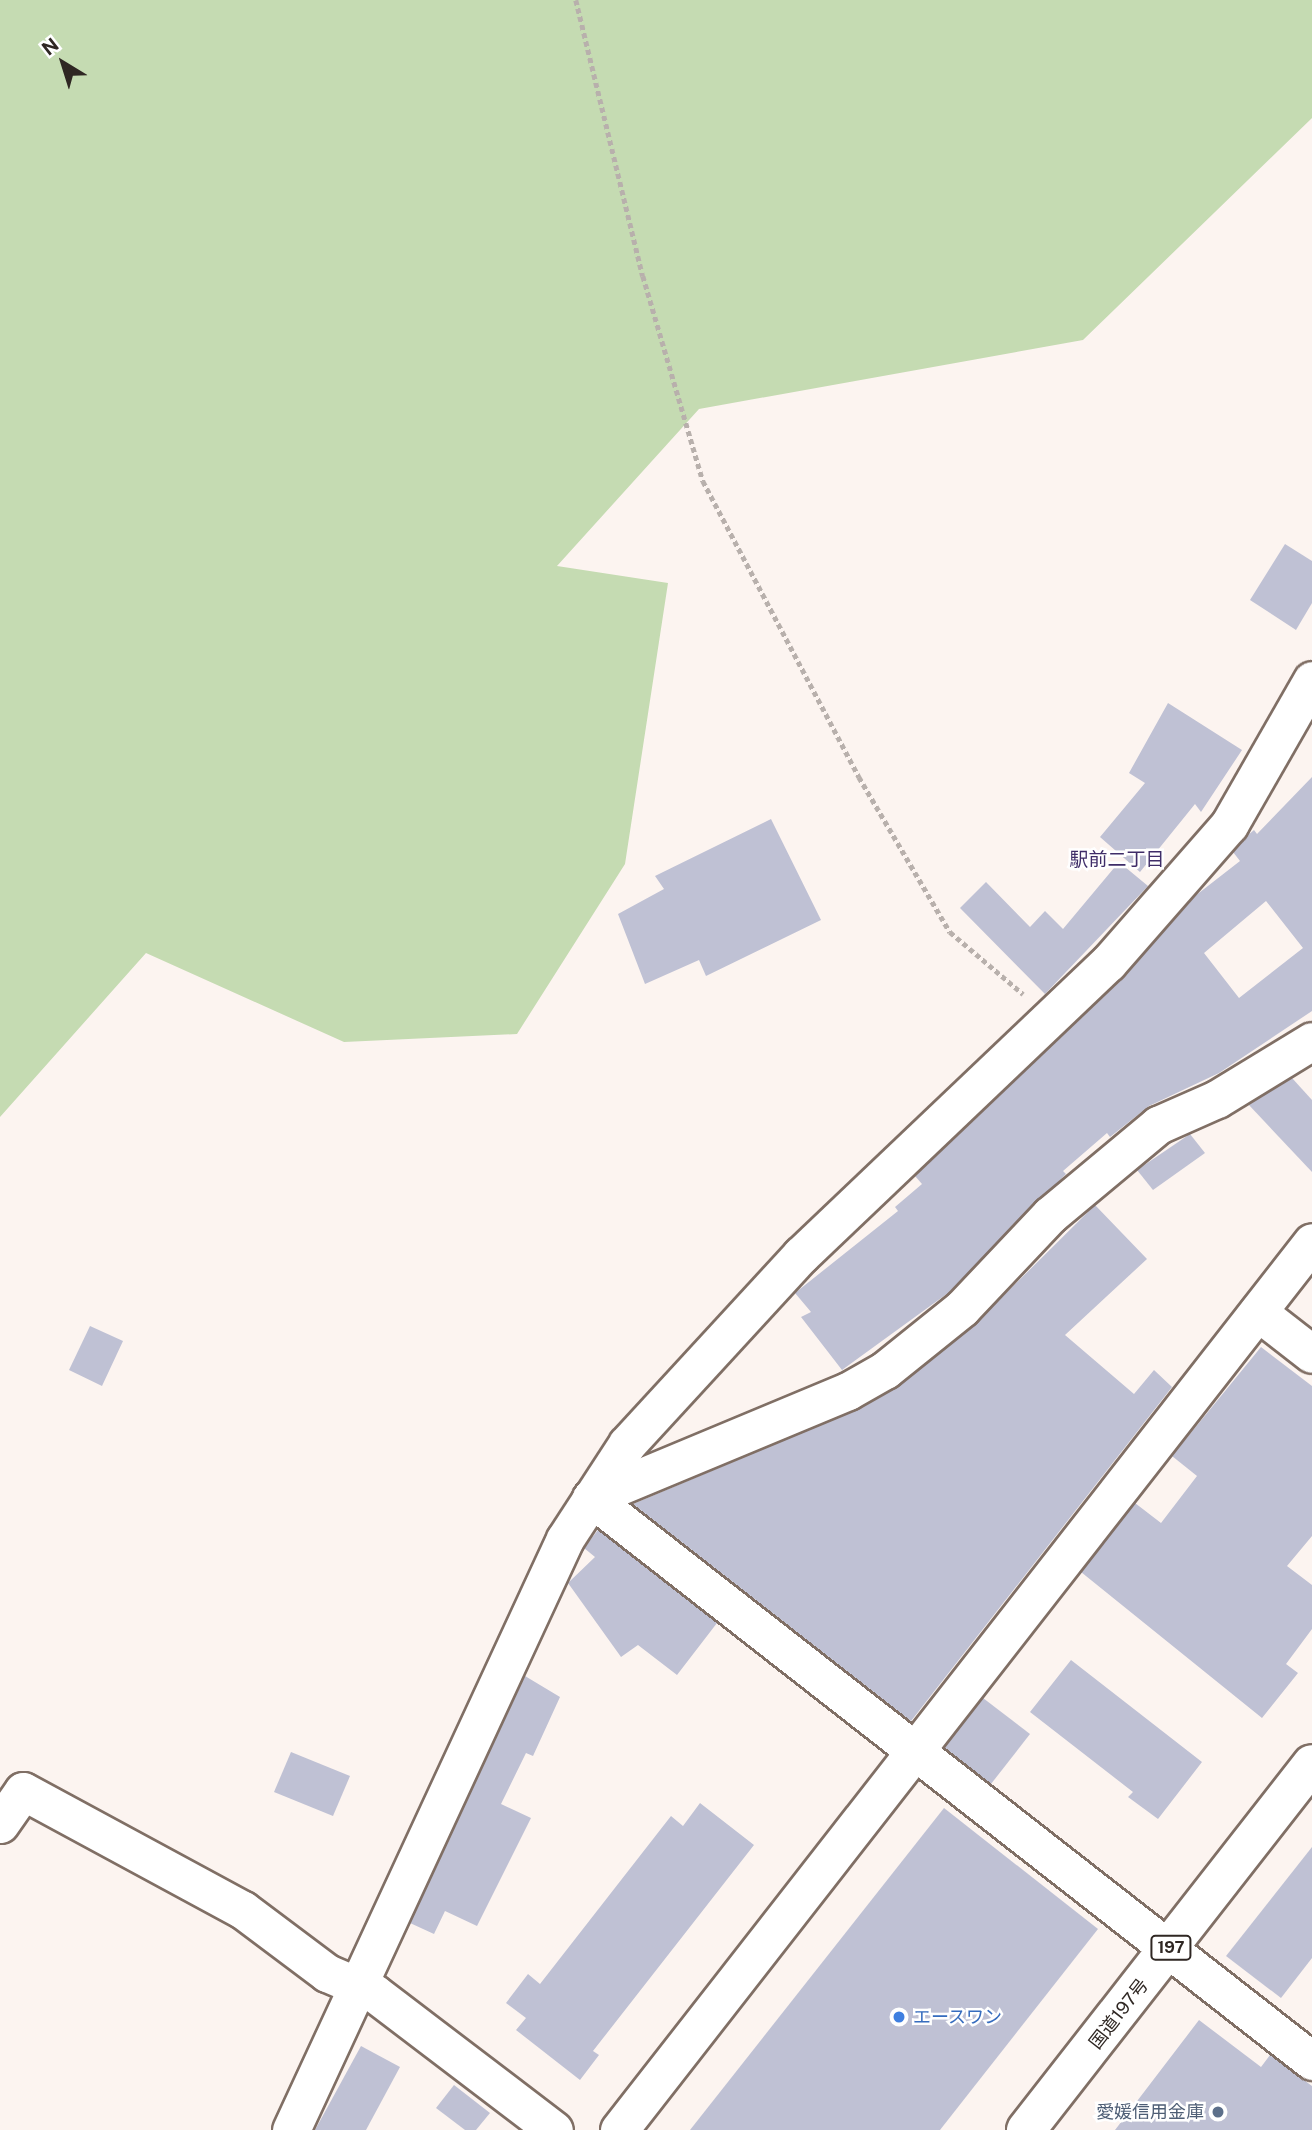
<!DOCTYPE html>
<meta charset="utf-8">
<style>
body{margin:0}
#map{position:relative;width:1312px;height:2130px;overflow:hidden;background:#fcf4f0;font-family:"Public Sans","Noto Sans JP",sans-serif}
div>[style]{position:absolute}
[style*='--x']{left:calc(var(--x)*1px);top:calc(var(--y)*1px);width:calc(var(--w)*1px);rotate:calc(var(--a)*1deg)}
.green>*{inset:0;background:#c5dbb2}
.building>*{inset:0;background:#bfc1d4}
.path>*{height:4.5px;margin-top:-2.25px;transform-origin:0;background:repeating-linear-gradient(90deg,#b8b0ac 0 5px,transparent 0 8.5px)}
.roads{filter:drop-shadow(2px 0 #806f65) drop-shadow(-2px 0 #806f65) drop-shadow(0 2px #806f65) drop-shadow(0 -2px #806f65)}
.minor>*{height:37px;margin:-18.5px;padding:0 18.5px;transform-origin:18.5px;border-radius:18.5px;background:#fff}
.highway>*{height:38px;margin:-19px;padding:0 19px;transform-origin:19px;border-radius:19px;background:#fff}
.dots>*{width:19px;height:19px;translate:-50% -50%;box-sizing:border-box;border:4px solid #fff;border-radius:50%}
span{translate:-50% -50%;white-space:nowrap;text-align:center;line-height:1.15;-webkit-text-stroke:5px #fff;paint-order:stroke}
.shield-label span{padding:2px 5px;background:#fff;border:2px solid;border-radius:5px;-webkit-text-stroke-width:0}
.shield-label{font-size:16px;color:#2f2723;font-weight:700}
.street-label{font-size:18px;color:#2f2723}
.shop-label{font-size:18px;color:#366cbe}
.left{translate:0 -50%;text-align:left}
.service-label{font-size:18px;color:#4e5e75}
.right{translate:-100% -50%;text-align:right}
.neighbourhood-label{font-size:19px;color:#3f2d68}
.north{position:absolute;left:28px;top:28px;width:70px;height:70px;-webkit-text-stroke:5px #fff;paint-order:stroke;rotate:322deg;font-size:19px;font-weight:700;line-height:28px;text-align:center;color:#2f2723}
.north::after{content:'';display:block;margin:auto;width:24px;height:32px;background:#2f2723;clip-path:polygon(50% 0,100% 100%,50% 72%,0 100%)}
</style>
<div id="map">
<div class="green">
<div style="clip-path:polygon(0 0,1312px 0,1312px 118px,1083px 340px,699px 409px,557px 566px,668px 583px,625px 864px,517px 1034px,344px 1042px,146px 953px,0 1117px)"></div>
</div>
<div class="building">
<div style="clip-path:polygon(1285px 544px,1312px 561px,1312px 603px,1296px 630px,1250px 600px)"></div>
<div style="clip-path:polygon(1168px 703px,1242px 750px,1201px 812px,1195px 804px,1140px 872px,1100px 837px,1145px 783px,1129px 773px)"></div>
<div style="clip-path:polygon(evenodd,1312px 777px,1312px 1011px,1219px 1073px,1149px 1106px,1110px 1137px,1107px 1133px,1063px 1171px,1066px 1174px,948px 1293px,842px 1370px,801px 1317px,811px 1312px,795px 1293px,898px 1211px,895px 1207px,922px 1184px,915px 1176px,1122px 978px,1195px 896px,1240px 861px,1233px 852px,1247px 836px,1254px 830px,1257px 834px,1312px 777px,1266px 901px,1303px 948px,1239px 998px,1204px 953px,1266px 901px)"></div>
<div style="clip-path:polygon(771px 819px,821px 920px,706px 976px,699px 960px,645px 984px,618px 914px,664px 889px,655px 876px)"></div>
<div style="clip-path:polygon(1119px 862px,1148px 886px,1045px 994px,960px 908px,986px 882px,1030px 927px,1045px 911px,1063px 929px)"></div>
<div style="clip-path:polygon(1292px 1078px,1312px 1100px,1312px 1172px,1248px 1104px)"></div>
<div style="clip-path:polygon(1190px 1134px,1205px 1153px,1153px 1190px,1137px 1170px)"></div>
<div style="clip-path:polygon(1095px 1205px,1147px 1259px,1065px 1335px,1134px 1394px,1154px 1370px,1172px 1387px,911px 1721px,633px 1504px,856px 1410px,896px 1388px,975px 1324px)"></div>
<div style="clip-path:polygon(90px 1326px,123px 1341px,102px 1386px,69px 1370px)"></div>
<div style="clip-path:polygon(1261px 1347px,1312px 1386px,1312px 1536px,1287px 1566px,1312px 1585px,1312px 1629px,1286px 1664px,1298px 1673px,1262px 1718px,1081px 1572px,1135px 1503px,1161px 1523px,1197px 1476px,1172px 1456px)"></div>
<div style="clip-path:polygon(598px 1530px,717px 1623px,677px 1675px,638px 1645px,621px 1657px,568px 1583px,595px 1557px,584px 1548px)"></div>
<div style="clip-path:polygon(1071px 1660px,1202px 1762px,1158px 1819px,1128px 1797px,1133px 1792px,1030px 1712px)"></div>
<div style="clip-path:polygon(525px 1676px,560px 1697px,533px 1756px,526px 1753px,501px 1804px,531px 1818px,477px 1926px,445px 1911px,434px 1934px,410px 1923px)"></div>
<div style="clip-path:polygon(983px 1698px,1030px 1734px,991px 1784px,944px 1747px)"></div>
<div style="clip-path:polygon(291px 1752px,350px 1776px,333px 1816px,274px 1792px)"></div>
<div style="clip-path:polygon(700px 1803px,754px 1845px,593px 2051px,599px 2055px,580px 2080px,516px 2030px,526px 2018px,506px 2003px,528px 1974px,540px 1984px,671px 1816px,683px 1826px)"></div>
<div style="clip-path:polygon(944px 1808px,1098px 1929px,940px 2130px,690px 2130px)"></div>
<div style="clip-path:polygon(1312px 1847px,1312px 1958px,1281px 1998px,1226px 1956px)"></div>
<div style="clip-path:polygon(1199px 2020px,1261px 2067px,1270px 2055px,1312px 2086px,1312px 2130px,1115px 2130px)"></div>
<div style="clip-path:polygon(361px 2046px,400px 2067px,366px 2130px,315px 2130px)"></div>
<div style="clip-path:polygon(454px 2085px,490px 2113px,476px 2130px,465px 2130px,436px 2108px)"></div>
</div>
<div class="path">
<div style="--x:576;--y:0;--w:284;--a:76.4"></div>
<div style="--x:643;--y:276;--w:214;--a:73.7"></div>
<div style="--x:703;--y:481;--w:335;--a:62.2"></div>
<div style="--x:859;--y:777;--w:180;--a:59.6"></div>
<div style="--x:950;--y:932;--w:96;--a:40.3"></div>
</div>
<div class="roads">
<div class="minor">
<div style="--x:1258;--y:1312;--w:68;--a:37.9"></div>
<div style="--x:591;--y:1498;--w:915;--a:37.98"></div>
<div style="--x:591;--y:1498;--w:278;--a:-22.6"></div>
<div style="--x:848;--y:1391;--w:43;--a:-29.6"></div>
<div style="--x:885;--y:1370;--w:99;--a:-38.8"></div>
<div style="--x:962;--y:1308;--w:128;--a:-46.6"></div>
<div style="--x:1050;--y:1215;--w:141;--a:-39.8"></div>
<div style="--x:1158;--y:1125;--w:64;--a:-23.8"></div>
<div style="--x:1217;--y:1099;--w:111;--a:-31.4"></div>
<div style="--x:0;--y:1824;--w:40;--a:-55.1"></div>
<div style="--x:23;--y:1791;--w:250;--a:28.4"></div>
<div style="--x:243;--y:1910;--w:105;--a:36.9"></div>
<div style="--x:327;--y:1973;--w:51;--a:23.1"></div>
<div style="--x:374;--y:1993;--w:226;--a:37.3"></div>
<div style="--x:291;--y:2130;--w:651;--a:-65.13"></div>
<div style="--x:565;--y:1539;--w:113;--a:-56.9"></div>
<div style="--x:627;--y:1444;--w:257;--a:-47.4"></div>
<div style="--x:801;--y:1255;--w:424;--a:-43.6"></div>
<div style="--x:1108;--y:963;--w:184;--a:-48.8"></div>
<div style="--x:1229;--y:825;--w:167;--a:-60.2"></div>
<div style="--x:619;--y:2130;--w:1126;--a:-52.03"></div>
</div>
<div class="highway">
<div style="--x:1026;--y:2130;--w:464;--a:-52"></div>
</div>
</div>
<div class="dots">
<div style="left:899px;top:2017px;background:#3f7fe0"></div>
<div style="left:1218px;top:2112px;background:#5c6f8a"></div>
</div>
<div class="shield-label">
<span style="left:1171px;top:1948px">197</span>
</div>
<div class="street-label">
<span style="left:1119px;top:2014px;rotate:-52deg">国道197号</span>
</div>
<div class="shop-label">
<span class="left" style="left:913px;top:2017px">エースワン</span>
</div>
<div class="service-label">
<span class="right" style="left:1204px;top:2112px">愛媛信用金庫</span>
</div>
<div class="neighbourhood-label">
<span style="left:1117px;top:860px">駅前二丁目</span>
</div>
<div class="north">N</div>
</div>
